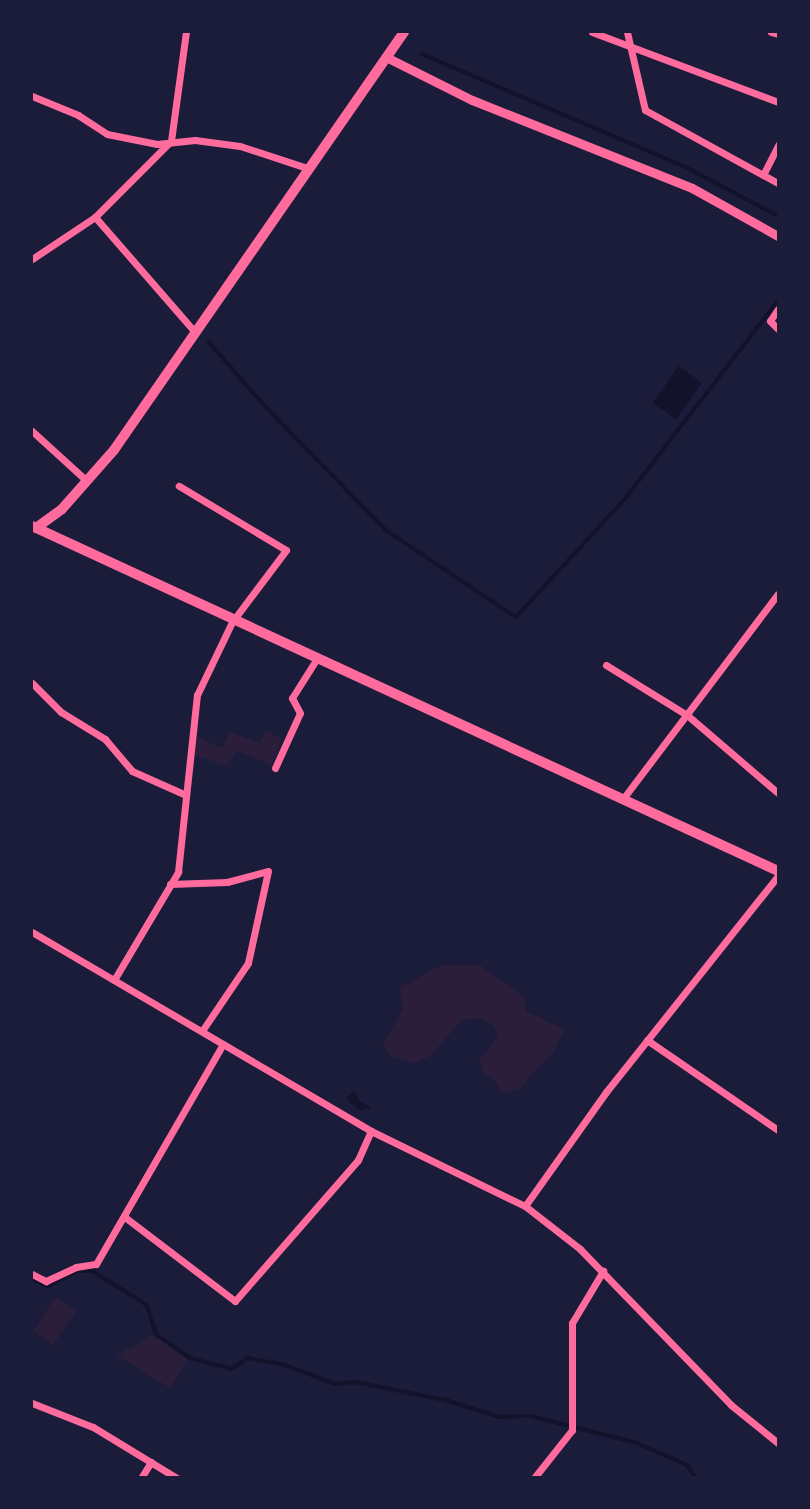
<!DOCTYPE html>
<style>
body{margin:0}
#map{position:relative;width:810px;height:1509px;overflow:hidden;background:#1b1b3a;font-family:"Exo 2",sans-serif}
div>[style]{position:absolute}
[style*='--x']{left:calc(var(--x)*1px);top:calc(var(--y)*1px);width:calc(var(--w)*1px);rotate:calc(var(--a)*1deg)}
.green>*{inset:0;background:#2a1e3b}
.water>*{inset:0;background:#12122b}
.stream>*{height:3.5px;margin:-1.75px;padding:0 1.75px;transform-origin:1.75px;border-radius:1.75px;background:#12122b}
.minor>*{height:7px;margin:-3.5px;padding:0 3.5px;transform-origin:3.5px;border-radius:3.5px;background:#ff6b9d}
.tertiary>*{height:9px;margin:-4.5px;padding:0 4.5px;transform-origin:4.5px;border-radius:4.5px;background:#ff6b9d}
.secondary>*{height:10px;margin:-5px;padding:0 5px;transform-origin:5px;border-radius:5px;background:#ff6b9d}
.trunk>*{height:10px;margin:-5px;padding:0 5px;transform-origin:5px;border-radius:5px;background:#ff6b9d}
span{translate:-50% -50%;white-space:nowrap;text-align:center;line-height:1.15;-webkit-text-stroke:5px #1b1b3a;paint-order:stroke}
.frame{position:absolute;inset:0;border:33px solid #1b1b3a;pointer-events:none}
</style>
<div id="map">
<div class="green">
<div style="clip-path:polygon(266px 731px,282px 739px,272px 765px,236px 751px,227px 766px,193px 754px,193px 735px,222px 748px,230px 732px,259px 743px)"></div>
<div style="clip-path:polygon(441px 965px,480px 965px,525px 998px,526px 1011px,564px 1030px,555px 1050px,519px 1089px,502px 1093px,494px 1079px,484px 1073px,479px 1060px,498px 1037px,494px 1026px,480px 1018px,462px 1020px,431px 1055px,416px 1063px,390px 1056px,383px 1043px,403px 1010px,400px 988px)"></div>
<div style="clip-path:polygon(55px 1297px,76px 1311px,53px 1345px,33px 1331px)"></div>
<div style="clip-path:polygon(154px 1335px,188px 1359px,170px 1388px,116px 1355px)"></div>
</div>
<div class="water">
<div style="clip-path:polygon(679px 366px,702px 383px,676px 419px,653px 403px)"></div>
<div style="clip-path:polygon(354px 1091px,360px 1101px,371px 1108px,360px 1110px,349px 1102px,347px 1097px)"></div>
</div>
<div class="stream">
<div style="--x:422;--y:54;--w:287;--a:23.2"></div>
<div style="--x:686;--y:167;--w:104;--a:28"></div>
<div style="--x:209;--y:342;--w:82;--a:48.9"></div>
<div style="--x:263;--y:404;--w:176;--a:45.7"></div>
<div style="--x:386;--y:530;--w:156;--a:33.8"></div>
<div style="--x:516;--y:617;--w:159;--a:-47.3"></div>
<div style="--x:624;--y:500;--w:252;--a:-52.3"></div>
<div style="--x:32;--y:1279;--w:17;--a:24"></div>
<div style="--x:48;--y:1286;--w:33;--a:-27"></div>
<div style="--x:77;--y:1271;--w:16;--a:0"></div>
<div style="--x:93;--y:1271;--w:64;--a:32.2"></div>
<div style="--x:147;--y:1305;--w:32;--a:72"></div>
<div style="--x:157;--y:1335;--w:40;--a:34.9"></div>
<div style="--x:190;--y:1358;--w:43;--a:14.7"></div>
<div style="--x:232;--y:1369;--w:19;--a:-36"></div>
<div style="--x:247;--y:1358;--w:39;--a:10"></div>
<div style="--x:285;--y:1365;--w:53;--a:20.8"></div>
<div style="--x:335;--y:1384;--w:21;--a:-5"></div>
<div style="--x:356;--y:1382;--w:95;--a:11.5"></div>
<div style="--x:449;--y:1401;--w:52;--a:17.7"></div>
<div style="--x:499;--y:1417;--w:32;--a:-2"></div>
<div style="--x:531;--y:1416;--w:109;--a:14.3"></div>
<div style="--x:637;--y:1443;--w:55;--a:23.7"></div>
<div style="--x:687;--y:1465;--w:16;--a:55"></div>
</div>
<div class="minor">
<div style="--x:592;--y:32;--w:199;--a:20.6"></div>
<div style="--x:627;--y:32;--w:80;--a:77"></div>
<div style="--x:645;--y:110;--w:152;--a:28.8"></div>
<div style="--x:771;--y:32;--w:7;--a:16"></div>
<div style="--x:32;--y:96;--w:50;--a:22.4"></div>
<div style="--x:78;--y:115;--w:35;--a:33"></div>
<div style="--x:107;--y:134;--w:51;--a:11.3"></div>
<div style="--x:157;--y:144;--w:38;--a:-6"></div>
<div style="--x:195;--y:140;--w:45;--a:7.6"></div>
<div style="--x:240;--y:146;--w:71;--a:18.2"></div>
<div style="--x:763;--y:175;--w:34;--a:-63"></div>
<div style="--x:95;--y:217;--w:151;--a:49"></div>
<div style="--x:32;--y:259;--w:76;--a:-33.7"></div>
<div style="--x:95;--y:217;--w:107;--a:-45"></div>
<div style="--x:171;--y:141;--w:110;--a:-82.2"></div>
<div style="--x:778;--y:309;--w:14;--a:124"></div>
<div style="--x:770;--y:321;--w:11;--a:45"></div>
<div style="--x:32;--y:431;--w:74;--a:42.3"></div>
<div style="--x:606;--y:665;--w:95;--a:31.7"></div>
<div style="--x:687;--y:715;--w:120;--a:40.6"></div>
<div style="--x:32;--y:683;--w:41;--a:45"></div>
<div style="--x:61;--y:712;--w:52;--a:31.5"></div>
<div style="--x:105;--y:739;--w:42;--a:49.8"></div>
<div style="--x:132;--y:771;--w:59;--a:24"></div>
<div style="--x:275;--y:768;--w:60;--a:-65.6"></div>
<div style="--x:300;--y:713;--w:17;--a:-118"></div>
<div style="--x:292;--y:698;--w:45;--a:-57.7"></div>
<div style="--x:622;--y:800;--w:258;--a:-52.9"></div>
<div style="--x:170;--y:884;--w:57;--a:-2"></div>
<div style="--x:227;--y:882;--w:42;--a:-15"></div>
<div style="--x:268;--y:871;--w:94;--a:102.3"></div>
<div style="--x:248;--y:963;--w:82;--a:124.1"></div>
<div style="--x:32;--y:932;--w:393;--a:30.4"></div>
<div style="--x:371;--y:1131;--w:171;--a:26"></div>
<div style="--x:525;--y:1206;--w:70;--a:38"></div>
<div style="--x:580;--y:1249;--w:217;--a:45.9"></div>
<div style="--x:731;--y:1405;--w:60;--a:39"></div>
<div style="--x:114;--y:980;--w:126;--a:-59.3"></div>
<div style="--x:178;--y:872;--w:178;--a:-83.9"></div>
<div style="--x:197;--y:695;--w:81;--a:-64.4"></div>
<div style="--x:232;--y:622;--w:90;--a:-53.1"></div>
<div style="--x:286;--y:550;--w:125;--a:-149.1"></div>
<div style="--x:647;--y:1040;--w:159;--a:34.5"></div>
<div style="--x:525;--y:1206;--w:140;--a:-54.6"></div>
<div style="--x:606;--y:1092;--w:276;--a:-51.5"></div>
<div style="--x:126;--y:1218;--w:137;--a:37.3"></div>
<div style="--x:235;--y:1301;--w:187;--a:-48.9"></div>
<div style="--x:358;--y:1160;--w:32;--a:-66"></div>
<div style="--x:32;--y:1274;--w:16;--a:27"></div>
<div style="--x:46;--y:1281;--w:33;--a:-25"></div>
<div style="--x:76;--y:1267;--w:20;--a:-9"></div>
<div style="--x:96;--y:1264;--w:254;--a:-60"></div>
<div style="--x:32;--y:1403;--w:66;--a:21.5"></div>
<div style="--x:93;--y:1427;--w:98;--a:31.3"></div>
<div style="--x:141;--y:1478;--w:19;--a:-58"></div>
<div style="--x:534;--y:1478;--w:61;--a:-51.6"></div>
<div style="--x:572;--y:1430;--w:107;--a:-90"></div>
<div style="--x:572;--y:1323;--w:61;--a:-59.2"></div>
</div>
<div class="tertiary">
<div style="--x:386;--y:57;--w:96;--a:26.6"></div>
<div style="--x:472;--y:100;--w:237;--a:21.8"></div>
<div style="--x:692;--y:188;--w:98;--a:29.2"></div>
</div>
<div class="secondary">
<div style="--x:36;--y:528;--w:32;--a:-36"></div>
<div style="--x:62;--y:509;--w:79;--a:-48.6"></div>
<div style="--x:114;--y:450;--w:509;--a:-55.25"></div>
</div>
<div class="trunk">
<div style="--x:32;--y:526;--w:822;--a:24.82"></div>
</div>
<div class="frame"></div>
</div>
